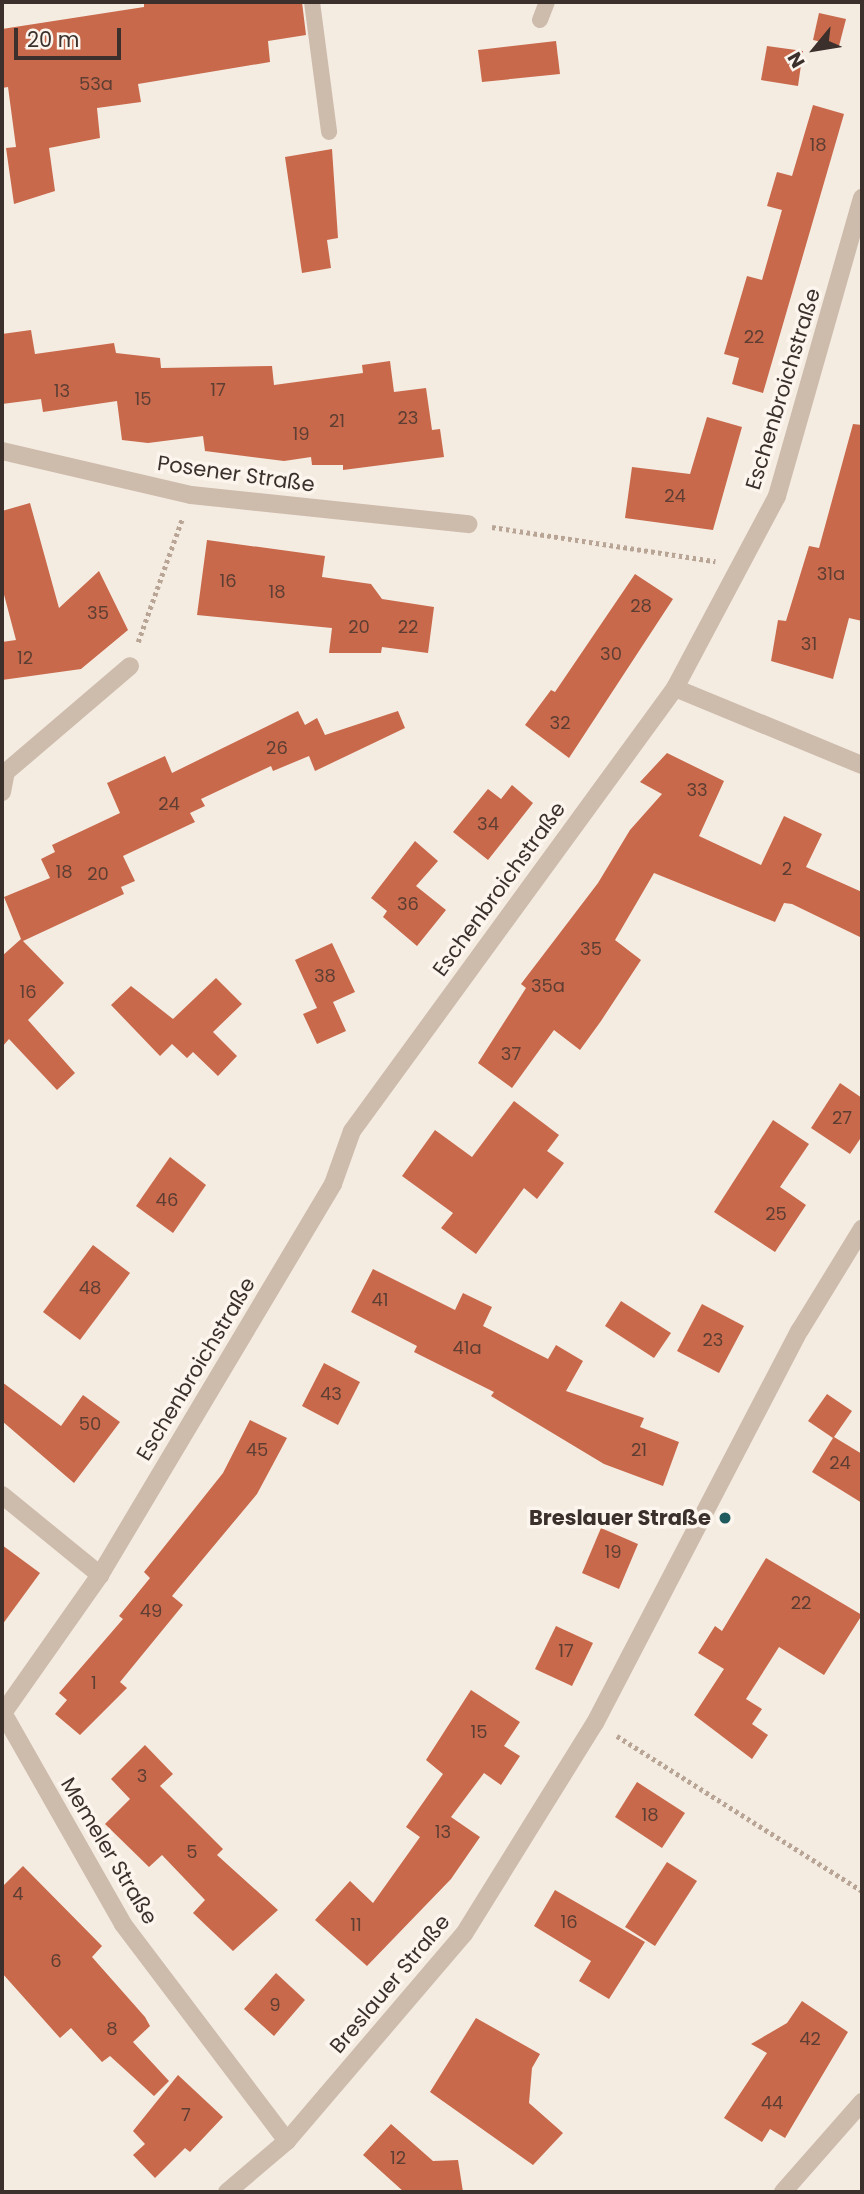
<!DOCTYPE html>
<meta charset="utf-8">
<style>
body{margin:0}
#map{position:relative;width:864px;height:2194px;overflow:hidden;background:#f4ebe1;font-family:Poppins,sans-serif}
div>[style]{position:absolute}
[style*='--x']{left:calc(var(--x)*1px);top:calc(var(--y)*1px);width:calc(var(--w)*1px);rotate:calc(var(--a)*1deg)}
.building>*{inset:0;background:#c8694b}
.path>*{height:4.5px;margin-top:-2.25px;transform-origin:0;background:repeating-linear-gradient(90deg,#b9a596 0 3.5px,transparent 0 7px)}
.lane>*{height:16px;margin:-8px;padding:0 8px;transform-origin:8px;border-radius:8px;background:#cdbbac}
.street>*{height:18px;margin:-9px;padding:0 9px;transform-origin:9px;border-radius:9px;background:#cdbbac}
.dots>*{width:19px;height:19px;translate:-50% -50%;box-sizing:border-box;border:4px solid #fbf5ee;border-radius:50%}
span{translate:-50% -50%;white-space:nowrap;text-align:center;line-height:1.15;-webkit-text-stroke:7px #fbf5ee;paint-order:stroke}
.number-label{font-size:18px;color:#5e3e33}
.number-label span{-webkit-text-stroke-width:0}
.street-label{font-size:21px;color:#3b302b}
.poi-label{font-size:21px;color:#3b302b;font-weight:700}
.right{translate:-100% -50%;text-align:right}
.frame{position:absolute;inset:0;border:4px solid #3b302b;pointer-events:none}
.north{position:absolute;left:780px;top:14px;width:70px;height:70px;-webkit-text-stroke:5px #fbf5ee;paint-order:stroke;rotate:240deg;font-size:19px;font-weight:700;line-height:28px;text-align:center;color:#3b302b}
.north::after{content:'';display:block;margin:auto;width:24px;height:32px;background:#3b302b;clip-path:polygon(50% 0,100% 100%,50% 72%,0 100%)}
.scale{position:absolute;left:14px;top:28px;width:107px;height:32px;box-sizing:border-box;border:4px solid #3b302b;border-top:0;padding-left:9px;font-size:21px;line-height:24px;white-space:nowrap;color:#3b302b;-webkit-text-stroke:5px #fbf5ee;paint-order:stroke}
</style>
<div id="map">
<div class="building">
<div style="clip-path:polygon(144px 2px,302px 2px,306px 35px,268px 41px,270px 62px,138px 84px,141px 102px,97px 108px,100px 138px,49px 148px,55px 191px,14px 204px,6px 148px,16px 147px,8px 87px,2px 88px,2px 29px,144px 7px)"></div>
<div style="clip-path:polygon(819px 13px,846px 19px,839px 46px,813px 40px)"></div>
<div style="clip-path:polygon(556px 41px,560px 74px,482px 82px,478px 50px)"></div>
<div style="clip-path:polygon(767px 46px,803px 51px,798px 86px,761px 80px)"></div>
<div style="clip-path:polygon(813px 105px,844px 114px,763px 393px,732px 384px,739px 358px,724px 354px,747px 276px,762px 280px,782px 210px,767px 206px,777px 172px,792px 176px)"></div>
<div style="clip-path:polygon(332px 149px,338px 238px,327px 240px,331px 268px,302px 273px,285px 157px)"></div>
<div style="clip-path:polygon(31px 330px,35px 354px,114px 343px,116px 353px,160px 358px,161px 368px,272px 366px,274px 385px,363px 373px,362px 365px,390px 361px,394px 392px,426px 388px,432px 430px,440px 429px,444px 457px,343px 470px,343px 465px,312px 465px,311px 457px,284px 461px,205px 451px,203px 436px,148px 443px,122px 440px,117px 401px,43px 412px,41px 399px,2px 404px,2px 334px)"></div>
<div style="clip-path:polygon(707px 417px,742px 427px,713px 530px,625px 518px,632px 467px,690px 474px)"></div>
<div style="clip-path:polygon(853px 424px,862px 425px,862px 621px,849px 618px,833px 679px,771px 661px,778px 620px,786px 621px,809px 546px,819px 548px)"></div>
<div style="clip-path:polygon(30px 503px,59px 608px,99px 571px,128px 630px,81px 669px,2px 680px,2px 642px,16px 640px,2px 587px,2px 511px)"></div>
<div style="clip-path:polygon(207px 540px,325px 556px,322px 577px,371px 584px,382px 599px,434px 607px,428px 653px,382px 647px,381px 653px,329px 653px,332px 628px,197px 615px)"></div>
<div style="clip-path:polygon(635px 574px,673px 599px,569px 758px,525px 725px,551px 690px,555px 692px)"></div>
<div style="clip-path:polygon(298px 711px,305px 725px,317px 718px,325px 735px,398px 711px,405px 728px,315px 771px,309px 756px,273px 771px,271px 766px,201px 799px,205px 806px,190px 813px,195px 822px,123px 856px,135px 881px,121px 887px,124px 894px,23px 941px,64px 983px,28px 1020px,75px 1073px,57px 1090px,9px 1039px,2px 1047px,2px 956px,21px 939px,4px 897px,50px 878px,41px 859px,55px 852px,52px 845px,120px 813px,107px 783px,165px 756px,172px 773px)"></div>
<div style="clip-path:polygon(667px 753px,724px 781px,699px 836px,761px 865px,784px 816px,822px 834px,806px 867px,862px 892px,862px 938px,792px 904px,784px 903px,775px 922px,654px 873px,615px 940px,641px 960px,601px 1021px,580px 1050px,554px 1030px,512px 1088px,478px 1063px,526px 988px,521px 984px,598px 883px,630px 830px,662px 794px,640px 782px)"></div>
<div style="clip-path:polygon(512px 785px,533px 803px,488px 860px,453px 832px,488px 789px,501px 799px)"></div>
<div style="clip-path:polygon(415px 841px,438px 861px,416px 886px,446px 910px,417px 946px,383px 917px,387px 911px,371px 898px)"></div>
<div style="clip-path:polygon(332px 943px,355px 992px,333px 1002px,346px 1031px,317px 1044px,303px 1014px,317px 1008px,295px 960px)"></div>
<div style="clip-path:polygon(216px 978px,242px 1004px,213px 1032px,237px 1056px,218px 1076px,193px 1052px,187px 1058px,172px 1044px,160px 1056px,111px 1005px,131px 986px,173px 1019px)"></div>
<div style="clip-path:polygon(840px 1083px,862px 1098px,862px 1136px,850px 1154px,811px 1128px)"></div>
<div style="clip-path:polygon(514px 1101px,559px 1135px,547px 1151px,564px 1163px,537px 1199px,524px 1188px,476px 1254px,441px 1228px,453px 1213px,402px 1176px,435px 1130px,472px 1157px)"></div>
<div style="clip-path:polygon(773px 1120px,809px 1144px,780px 1187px,806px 1205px,775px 1252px,714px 1212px)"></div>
<div style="clip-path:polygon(170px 1157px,206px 1185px,173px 1233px,136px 1206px)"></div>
<div style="clip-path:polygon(93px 1245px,130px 1273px,80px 1340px,43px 1312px)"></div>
<div style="clip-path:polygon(373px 1269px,455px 1310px,463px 1293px,492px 1307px,483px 1326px,548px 1359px,556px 1345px,583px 1361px,566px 1391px,644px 1418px,640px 1427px,679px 1442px,663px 1486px,604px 1464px,491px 1396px,494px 1392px,414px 1352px,417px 1346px,351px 1312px)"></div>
<div style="clip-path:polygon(621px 1301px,671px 1333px,654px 1358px,605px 1326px)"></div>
<div style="clip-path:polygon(702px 1304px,744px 1326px,719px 1373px,677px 1351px)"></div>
<div style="clip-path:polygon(324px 1363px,360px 1382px,338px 1425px,302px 1406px)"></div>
<div style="clip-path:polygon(2px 1382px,61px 1426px,83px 1395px,120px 1422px,74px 1483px,2px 1421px)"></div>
<div style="clip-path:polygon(827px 1394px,852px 1411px,834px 1437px,862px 1454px,862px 1503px,812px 1472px,833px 1438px,808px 1421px)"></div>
<div style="clip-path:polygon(250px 1420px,287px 1438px,257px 1494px,172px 1596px,183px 1605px,120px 1682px,127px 1688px,80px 1735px,55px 1714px,67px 1700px,59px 1693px,123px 1619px,119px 1616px,150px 1578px,144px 1572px,223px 1473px)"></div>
<div style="clip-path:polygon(601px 1528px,638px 1544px,619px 1589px,582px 1573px)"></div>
<div style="clip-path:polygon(2px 1545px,40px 1573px,2px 1625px)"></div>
<div style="clip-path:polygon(766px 1558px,862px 1615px,824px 1675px,779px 1647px,746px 1699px,762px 1709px,752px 1724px,768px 1735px,752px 1759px,694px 1715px,724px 1669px,698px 1653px,715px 1626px,722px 1631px)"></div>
<div style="clip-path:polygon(556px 1626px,593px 1643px,572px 1686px,535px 1669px)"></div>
<div style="clip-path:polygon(471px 1690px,520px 1722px,504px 1746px,520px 1756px,501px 1785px,484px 1773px,451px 1817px,480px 1837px,451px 1879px,367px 1966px,315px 1920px,350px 1881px,373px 1903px,420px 1837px,406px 1827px,443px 1774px,426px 1760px)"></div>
<div style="clip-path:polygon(145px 1745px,173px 1774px,160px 1786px,223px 1849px,217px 1855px,278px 1910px,233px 1951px,193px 1913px,205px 1900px,162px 1855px,149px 1867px,105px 1824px,130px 1799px,111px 1779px)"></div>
<div style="clip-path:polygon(637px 1782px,685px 1813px,662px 1848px,615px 1817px)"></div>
<div style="clip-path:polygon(667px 1862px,697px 1881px,655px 1946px,625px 1927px)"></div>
<div style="clip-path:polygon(23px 1866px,102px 1946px,92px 1957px,145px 2017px,150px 2026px,133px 2042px,169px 2081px,154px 2096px,110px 2056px,102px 2062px,71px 2028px,60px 2038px,2px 1973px,2px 1887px)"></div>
<div style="clip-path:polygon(555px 1890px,645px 1942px,609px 1999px,579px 1981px,591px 1961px,534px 1926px)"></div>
<div style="clip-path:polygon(276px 1973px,305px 2000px,274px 2036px,244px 2009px)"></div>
<div style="clip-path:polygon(802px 2001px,848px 2032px,785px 2138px,770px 2129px,762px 2142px,724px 2118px,767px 2053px,751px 2044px,787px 2023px)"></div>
<div style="clip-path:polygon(476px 2018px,540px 2054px,532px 2068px,529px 2103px,563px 2133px,533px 2165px,430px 2092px)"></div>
<div style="clip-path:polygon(178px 2075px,223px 2117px,190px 2152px,185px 2148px,155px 2178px,133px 2155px,145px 2144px,133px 2131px)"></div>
<div style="clip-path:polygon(391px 2124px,433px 2161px,458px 2160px,463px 2192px,404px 2192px,363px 2155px)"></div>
</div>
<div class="path">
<div style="--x:492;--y:527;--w:226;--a:8.7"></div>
<div style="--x:138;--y:642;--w:131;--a:-70.3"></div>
<div style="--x:617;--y:1736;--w:290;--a:32.3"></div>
</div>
<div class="lane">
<div style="--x:312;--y:2;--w:131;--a:82.5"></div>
<div style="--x:540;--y:20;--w:19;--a:-69"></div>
</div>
<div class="street">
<div style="--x:2;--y:451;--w:194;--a:13.1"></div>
<div style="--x:191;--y:495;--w:279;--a:6"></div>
<div style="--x:675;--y:688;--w:202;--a:22.4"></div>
<div style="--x:2;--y:792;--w:20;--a:-79"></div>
<div style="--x:6;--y:772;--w:163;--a:-40.5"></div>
<div style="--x:2;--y:1495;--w:127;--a:39.2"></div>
<div style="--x:287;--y:2141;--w:272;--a:-127.1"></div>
<div style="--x:123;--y:1924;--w:243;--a:-119.6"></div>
<div style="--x:3;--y:1713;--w:169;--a:-54.9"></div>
<div style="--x:100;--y:1575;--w:455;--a:-59.2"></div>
<div style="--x:333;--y:1184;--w:56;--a:-70.3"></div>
<div style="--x:352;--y:1131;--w:548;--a:-53.9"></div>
<div style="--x:675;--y:688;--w:217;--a:-62"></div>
<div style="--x:777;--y:496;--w:310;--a:-74.1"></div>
<div style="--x:227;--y:2192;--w:79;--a:-40.4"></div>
<div style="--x:287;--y:2141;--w:272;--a:-49.5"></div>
<div style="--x:464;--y:1934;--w:248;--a:-58.2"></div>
<div style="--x:595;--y:1723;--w:443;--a:-62.5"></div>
<div style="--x:800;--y:1330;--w:119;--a:-58.5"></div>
<div style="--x:783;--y:2192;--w:120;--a:-48.7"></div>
</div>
<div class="dots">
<div style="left:725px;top:1518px;background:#1f5a5e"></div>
</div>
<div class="number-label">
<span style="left:96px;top:84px">53a</span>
<span style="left:818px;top:145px">18</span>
<span style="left:754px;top:337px">22</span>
<span style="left:218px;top:390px">17</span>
<span style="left:62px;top:391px">13</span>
<span style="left:143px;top:399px">15</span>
<span style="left:408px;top:418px">23</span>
<span style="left:337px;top:421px">21</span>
<span style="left:301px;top:434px">19</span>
<span style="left:675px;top:496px">24</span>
<span style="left:831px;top:574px">31a</span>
<span style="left:228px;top:581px">16</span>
<span style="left:277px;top:592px">18</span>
<span style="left:641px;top:606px">28</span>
<span style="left:98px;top:613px">35</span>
<span style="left:359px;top:627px">20</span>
<span style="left:408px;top:627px">22</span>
<span style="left:809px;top:644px">31</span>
<span style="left:611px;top:654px">30</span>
<span style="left:25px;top:658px">12</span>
<span style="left:560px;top:723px">32</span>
<span style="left:277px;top:748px">26</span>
<span style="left:697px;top:790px">33</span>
<span style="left:169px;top:804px">24</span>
<span style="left:488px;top:824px">34</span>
<span style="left:787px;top:869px">2</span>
<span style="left:64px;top:872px">18</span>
<span style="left:98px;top:874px">20</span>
<span style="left:408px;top:904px">36</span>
<span style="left:591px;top:949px">35</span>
<span style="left:325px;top:976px">38</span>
<span style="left:548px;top:986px">35a</span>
<span style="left:28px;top:992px">16</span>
<span style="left:511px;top:1054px">37</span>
<span style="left:842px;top:1118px">27</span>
<span style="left:167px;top:1200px">46</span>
<span style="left:776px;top:1214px">25</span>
<span style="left:90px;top:1288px">48</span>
<span style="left:380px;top:1300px">41</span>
<span style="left:713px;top:1340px">23</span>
<span style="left:467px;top:1348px">41a</span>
<span style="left:331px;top:1394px">43</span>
<span style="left:90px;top:1424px">50</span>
<span style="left:257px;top:1450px">45</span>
<span style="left:639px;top:1450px">21</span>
<span style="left:840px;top:1463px">24</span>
<span style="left:613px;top:1552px">19</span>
<span style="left:801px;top:1603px">22</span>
<span style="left:151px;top:1611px">49</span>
<span style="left:566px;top:1651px">17</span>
<span style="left:94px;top:1683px">1</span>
<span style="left:479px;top:1732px">15</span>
<span style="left:142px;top:1776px">3</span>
<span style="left:650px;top:1815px">18</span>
<span style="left:443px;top:1832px">13</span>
<span style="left:192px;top:1852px">5</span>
<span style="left:18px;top:1894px">4</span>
<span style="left:569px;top:1922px">16</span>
<span style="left:356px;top:1925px">11</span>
<span style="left:56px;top:1961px">6</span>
<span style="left:275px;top:2005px">9</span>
<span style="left:112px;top:2029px">8</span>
<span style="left:810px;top:2039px">42</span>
<span style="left:772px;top:2103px">44</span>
<span style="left:186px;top:2115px">7</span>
<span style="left:398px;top:2158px">12</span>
</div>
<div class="street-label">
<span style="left:783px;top:389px;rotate:-73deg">Eschenbroichstraße</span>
<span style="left:236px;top:474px;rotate:8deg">Posener Straße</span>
<span style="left:499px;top:889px;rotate:-54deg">Eschenbroichstraße</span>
<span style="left:196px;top:1369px;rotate:-59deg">Eschenbroichstraße</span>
<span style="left:109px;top:1851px;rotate:59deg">Memeler Straße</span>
<span style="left:390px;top:1984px;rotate:-50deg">Breslauer Straße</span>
</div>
<div class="poi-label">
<span class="right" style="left:711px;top:1518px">Breslauer Straße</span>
</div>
<div class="frame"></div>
<div class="north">N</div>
<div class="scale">20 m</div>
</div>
